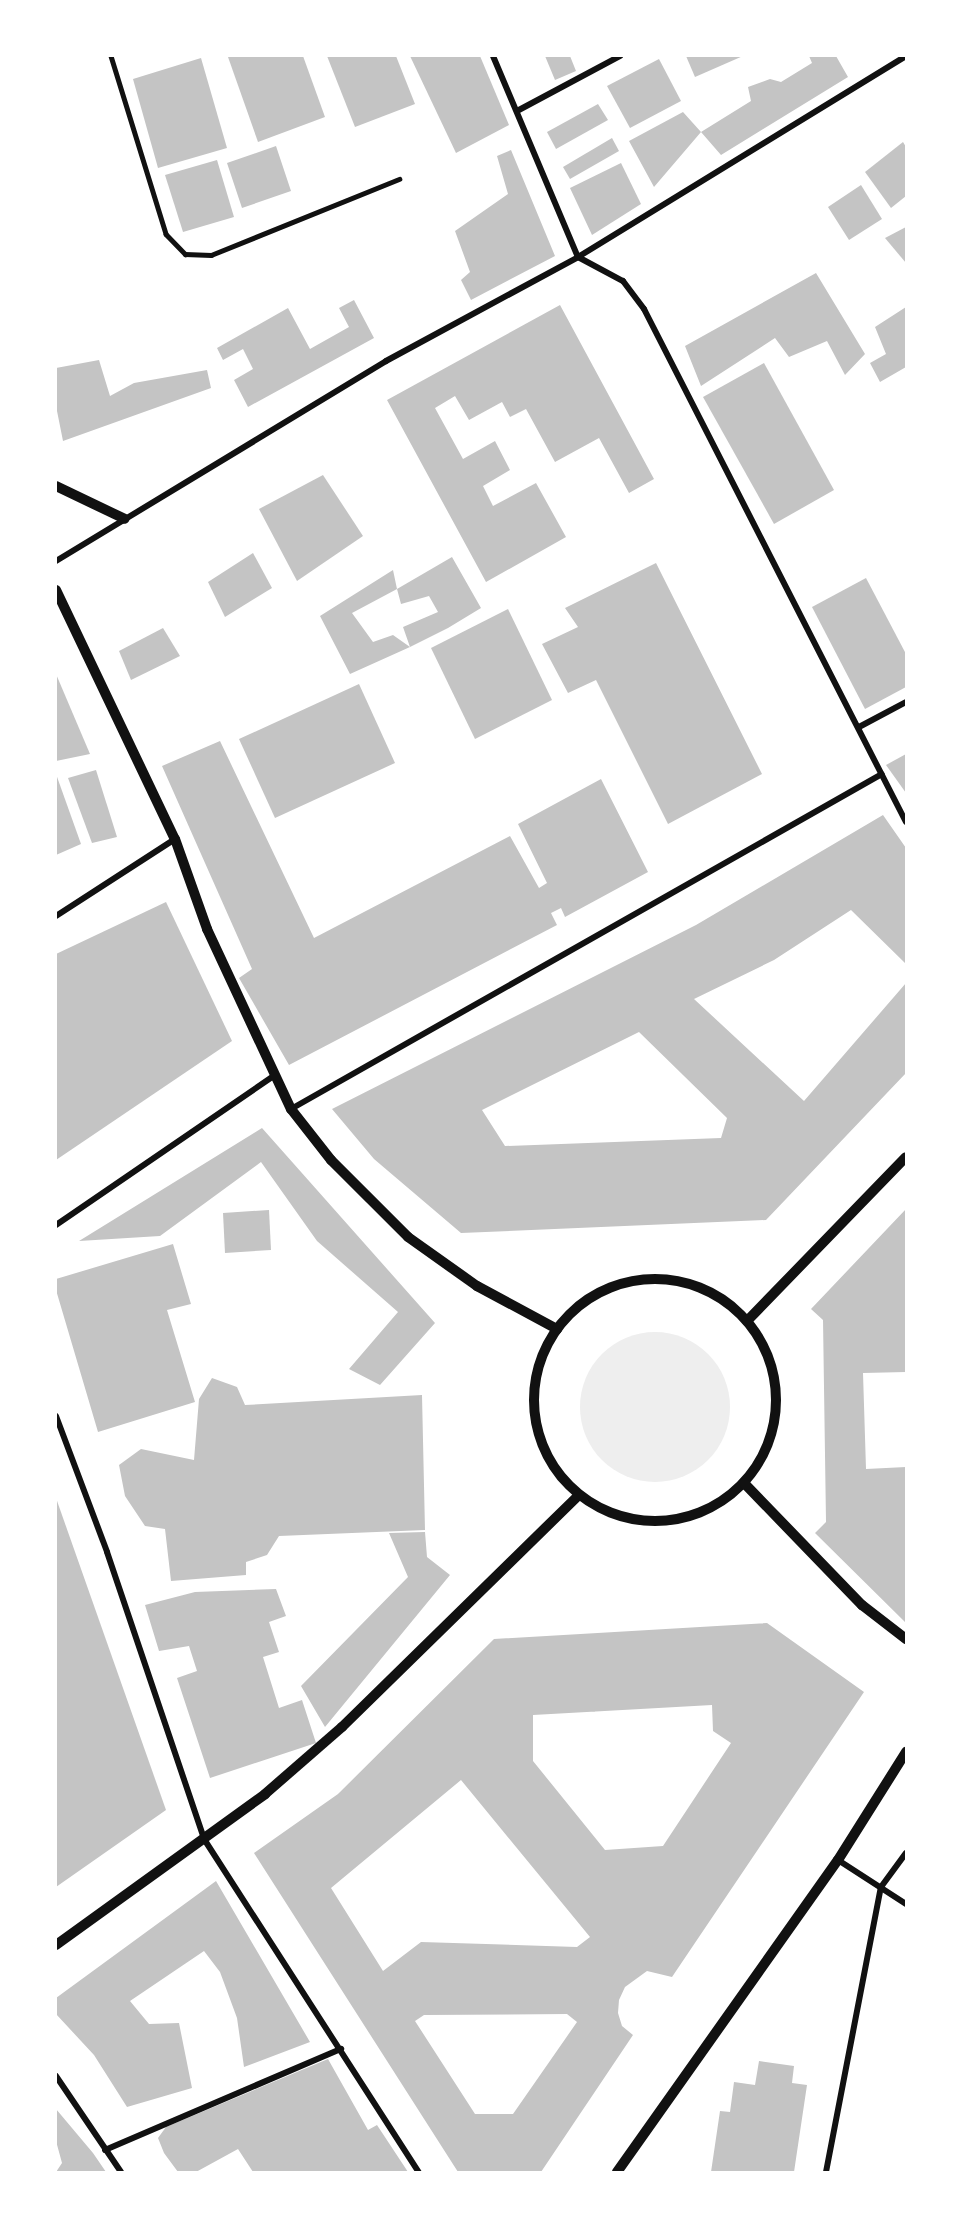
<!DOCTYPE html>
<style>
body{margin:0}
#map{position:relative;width:962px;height:2228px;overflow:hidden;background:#fff;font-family:"DejaVu Sans",sans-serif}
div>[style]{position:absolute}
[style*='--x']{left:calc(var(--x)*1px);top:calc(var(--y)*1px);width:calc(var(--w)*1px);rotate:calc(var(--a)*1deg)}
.green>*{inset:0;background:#eee}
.round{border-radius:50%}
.building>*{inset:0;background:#c4c4c4}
.service>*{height:4.5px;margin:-2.25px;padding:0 2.25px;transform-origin:2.25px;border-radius:2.25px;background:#111}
.minor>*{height:6px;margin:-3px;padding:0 3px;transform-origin:3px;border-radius:3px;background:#111}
.tertiary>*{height:10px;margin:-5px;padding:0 5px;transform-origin:5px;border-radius:5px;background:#111}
.tertiary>.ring{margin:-5px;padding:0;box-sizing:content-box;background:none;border:10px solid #111;border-radius:50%}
span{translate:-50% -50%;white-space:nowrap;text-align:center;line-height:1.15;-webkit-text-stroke:5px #fff;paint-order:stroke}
.frame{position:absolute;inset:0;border:57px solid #fff;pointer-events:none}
</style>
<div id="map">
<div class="green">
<div class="round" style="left:580px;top:1332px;width:150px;height:150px"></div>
</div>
<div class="building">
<div style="clip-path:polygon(233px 56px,303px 56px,325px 117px,258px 142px,228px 57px)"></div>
<div style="clip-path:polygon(327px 56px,396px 56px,415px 104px,355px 127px)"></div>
<div style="clip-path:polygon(410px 56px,480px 56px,509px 125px,456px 153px)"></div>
<div style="clip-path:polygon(545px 56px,570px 56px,576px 71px,555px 80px)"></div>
<div style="clip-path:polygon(686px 56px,743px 56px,695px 77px)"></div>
<div style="clip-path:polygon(809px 56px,836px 56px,848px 77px,721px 155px,701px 132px,654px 187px,629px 141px,683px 112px,701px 132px,751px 101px,748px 87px,770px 79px,781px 82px,812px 63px)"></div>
<div style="clip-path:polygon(201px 58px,227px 148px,158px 168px,133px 79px)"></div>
<div style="clip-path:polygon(659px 59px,681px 101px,630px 128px,607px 86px)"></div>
<div style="clip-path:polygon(598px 104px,608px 120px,556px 149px,547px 132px)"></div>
<div style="clip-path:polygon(612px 138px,619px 151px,570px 179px,563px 167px)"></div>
<div style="clip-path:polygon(903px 142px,906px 147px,906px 196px,891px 208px,865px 172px)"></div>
<div style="clip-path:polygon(276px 146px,291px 191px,242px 208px,227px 163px)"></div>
<div style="clip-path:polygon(511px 150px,555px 256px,471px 300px,461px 280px,470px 272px,455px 231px,508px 194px,497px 156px)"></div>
<div style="clip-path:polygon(217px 160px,234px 217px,183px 232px,165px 175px)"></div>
<div style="clip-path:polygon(621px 163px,641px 204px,592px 235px,570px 188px)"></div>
<div style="clip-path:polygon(861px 185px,882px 219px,849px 240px,828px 207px)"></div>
<div style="clip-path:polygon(906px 227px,906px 263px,885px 238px)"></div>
<div style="clip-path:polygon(816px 273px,865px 354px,845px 375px,827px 341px,789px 357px,775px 338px,701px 386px,685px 346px)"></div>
<div style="clip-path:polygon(354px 300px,374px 338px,248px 407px,234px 380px,253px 369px,243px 349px,223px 360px,217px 348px,288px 308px,310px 349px,349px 327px,339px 308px)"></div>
<div style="clip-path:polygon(560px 305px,654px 479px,629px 493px,599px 438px,555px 462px,526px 409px,510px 417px,502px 402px,469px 420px,455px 396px,435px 408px,463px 459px,495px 441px,510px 470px,483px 486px,493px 506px,536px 483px,566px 537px,486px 582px,387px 400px)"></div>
<div style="clip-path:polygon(906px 307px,906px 367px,880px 382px,870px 363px,886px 354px,875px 327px)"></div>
<div style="clip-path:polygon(99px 360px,110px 396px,134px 383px,207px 370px,211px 388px,63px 441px,56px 406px,56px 368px)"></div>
<div style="clip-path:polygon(764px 363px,834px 490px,774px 524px,703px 397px)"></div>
<div style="clip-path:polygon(323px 475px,363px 536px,297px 581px,259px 509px)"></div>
<div style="clip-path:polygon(253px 553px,272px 588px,225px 617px,208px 582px)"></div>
<div style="clip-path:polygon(452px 557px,481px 608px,448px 628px,410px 647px,350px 674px,320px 616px,393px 570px,397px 589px,352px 613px,373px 642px,393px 635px,410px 647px,403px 627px,438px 612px,429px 596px,401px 604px,397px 589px)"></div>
<div style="clip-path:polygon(656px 563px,762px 774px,668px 824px,596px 680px,568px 693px,542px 644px,578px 627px,565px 608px)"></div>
<div style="clip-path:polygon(866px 578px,906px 654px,906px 687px,865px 709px,812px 607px)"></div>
<div style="clip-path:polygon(508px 609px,552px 700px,475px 739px,431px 648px)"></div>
<div style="clip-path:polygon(163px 628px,180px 656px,131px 680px,119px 651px)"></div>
<div style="clip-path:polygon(56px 674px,90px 754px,56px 761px)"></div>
<div style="clip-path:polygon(359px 684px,395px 763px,275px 818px,239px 739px)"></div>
<div style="clip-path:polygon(220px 741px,314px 938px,510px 836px,539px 888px,547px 883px,518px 824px,601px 779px,648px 872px,565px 917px,561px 908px,551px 913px,557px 925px,289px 1065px,239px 978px,252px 969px,162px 766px)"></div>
<div style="clip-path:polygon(906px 754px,906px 793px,886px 765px)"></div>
<div style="clip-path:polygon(96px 770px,117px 837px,92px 843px,68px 778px)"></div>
<div style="clip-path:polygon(56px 774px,81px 844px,56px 855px)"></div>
<div style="clip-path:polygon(evenodd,883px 815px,906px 848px,906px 964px,851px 910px,774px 960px,694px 999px,804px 1101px,906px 983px,906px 1073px,766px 1220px,461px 1233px,374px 1159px,332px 1109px,696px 925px,883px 815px,639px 1032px,727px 1118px,721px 1138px,505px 1146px,482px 1110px,639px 1032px)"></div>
<div style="clip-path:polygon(166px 902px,232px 1041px,56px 1160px,56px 954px)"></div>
<div style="clip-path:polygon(262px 1128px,435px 1323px,380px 1385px,349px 1369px,398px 1312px,317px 1241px,261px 1162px,160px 1236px,79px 1241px)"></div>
<div style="clip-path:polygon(906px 1209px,906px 1372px,863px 1373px,866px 1469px,906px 1467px,906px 1623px,815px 1533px,826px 1522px,823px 1320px,811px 1309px)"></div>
<div style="clip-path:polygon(269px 1210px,271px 1250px,225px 1253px,223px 1213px)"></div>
<div style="clip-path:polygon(173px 1244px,191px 1304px,167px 1310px,195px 1402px,98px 1432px,56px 1290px,56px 1279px)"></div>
<div style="clip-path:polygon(212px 1378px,237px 1387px,245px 1405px,422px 1395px,425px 1530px,279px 1536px,267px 1555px,246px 1562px,246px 1575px,171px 1581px,165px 1529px,145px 1526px,125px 1496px,119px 1465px,141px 1449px,194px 1460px,199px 1399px)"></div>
<div style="clip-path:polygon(56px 1498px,166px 1810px,56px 1887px)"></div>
<div style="clip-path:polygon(425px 1532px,427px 1557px,450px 1575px,325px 1727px,301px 1686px,408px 1577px,389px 1533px)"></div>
<div style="clip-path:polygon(276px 1589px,286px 1616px,269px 1622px,279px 1652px,263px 1657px,279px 1708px,302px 1700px,316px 1743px,210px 1778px,177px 1678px,197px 1671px,189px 1646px,159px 1651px,145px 1605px,195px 1592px)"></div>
<div style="clip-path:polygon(evenodd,767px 1623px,864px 1692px,672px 1977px,647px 1971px,625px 1987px,619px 2000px,618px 2013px,622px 2026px,633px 2035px,541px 2172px,458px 2172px,254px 1853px,338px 1794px,494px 1639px,767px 1623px,712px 1705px,713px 1731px,731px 1743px,663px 1846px,605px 1850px,533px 1761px,533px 1715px,712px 1705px,767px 1623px,461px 1780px,590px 1937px,577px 1947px,421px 1942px,383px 1971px,331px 1888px,461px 1780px,767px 1623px,567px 2014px,577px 2022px,513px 2114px,475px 2114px,415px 2021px,424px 2015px,567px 2014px)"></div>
<div style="clip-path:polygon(216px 1881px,310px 2042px,244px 2067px,237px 2018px,220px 1972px,204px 1951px,130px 2001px,149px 2024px,179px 2023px,192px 2088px,127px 2107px,94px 2055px,56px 2014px,56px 1998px)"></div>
<div style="clip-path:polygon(328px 2059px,368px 2130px,377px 2125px,408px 2172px,253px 2172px,238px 2149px,196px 2172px,178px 2172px,164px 2153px,158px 2138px,166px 2127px)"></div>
<div style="clip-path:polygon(759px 2061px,794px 2066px,792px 2083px,807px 2085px,794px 2172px,711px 2172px,720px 2111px,730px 2112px,734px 2082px,755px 2085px)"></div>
<div style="clip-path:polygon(56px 2109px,93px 2153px,106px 2172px,56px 2172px,62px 2163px,56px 2141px)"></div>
</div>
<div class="service">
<div style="--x:111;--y:56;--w:186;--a:72.8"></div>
<div style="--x:166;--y:234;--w:28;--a:46"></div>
<div style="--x:185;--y:254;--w:26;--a:2"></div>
<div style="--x:211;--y:255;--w:203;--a:-22"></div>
</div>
<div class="minor">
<div style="--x:493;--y:56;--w:218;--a:67.1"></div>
<div style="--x:578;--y:257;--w:51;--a:28.1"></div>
<div style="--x:623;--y:281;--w:35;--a:53"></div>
<div style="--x:644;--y:309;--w:576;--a:62.95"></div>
<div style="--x:517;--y:111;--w:117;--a:-28.1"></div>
<div style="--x:56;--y:561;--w:386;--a:-31.2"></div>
<div style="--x:386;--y:361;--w:218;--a:-28.4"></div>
<div style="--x:578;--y:257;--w:385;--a:-31.5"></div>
<div style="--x:859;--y:727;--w:53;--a:-28"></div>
<div style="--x:56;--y:916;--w:142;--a:-32.9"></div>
<div style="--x:291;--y:1109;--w:679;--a:-29.55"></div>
<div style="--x:56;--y:1225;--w:265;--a:-34.4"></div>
<div style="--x:56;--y:1416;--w:145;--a:69.4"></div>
<div style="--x:107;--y:1552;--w:303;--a:71.3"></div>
<div style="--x:204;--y:1839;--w:396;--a:57.2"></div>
<div style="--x:838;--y:1860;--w:81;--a:32.9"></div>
<div style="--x:56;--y:2076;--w:116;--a:55.9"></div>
<div style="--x:105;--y:2150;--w:257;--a:-23.2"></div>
<div style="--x:826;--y:2172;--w:290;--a:-79.1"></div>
<div style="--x:881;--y:1887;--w:42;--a:-53.7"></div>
</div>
<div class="tertiary">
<div style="--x:56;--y:486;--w:76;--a:25.6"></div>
<div style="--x:56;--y:590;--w:276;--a:64.5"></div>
<div style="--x:175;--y:839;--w:96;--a:70.4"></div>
<div style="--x:207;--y:929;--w:199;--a:65"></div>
<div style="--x:291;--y:1109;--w:65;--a:51.9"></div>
<div style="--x:331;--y:1160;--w:109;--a:45"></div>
<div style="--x:408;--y:1237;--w:85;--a:35.4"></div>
<div style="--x:477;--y:1286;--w:91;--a:28.3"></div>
<div class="ring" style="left:534px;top:1279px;width:232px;height:232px"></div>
<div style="--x:747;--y:1321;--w:228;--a:-45.9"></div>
<div style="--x:744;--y:1483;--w:170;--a:46"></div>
<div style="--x:862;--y:1605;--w:56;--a:37.7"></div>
<div style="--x:56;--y:1945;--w:258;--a:-35.8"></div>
<div style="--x:265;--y:1794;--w:102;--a:-41"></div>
<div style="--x:342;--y:1727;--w:332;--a:-44.4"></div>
<div style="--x:617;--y:2172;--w:382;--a:-54.7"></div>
<div style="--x:838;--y:1860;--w:128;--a:-57.8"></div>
</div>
<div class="frame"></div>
</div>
